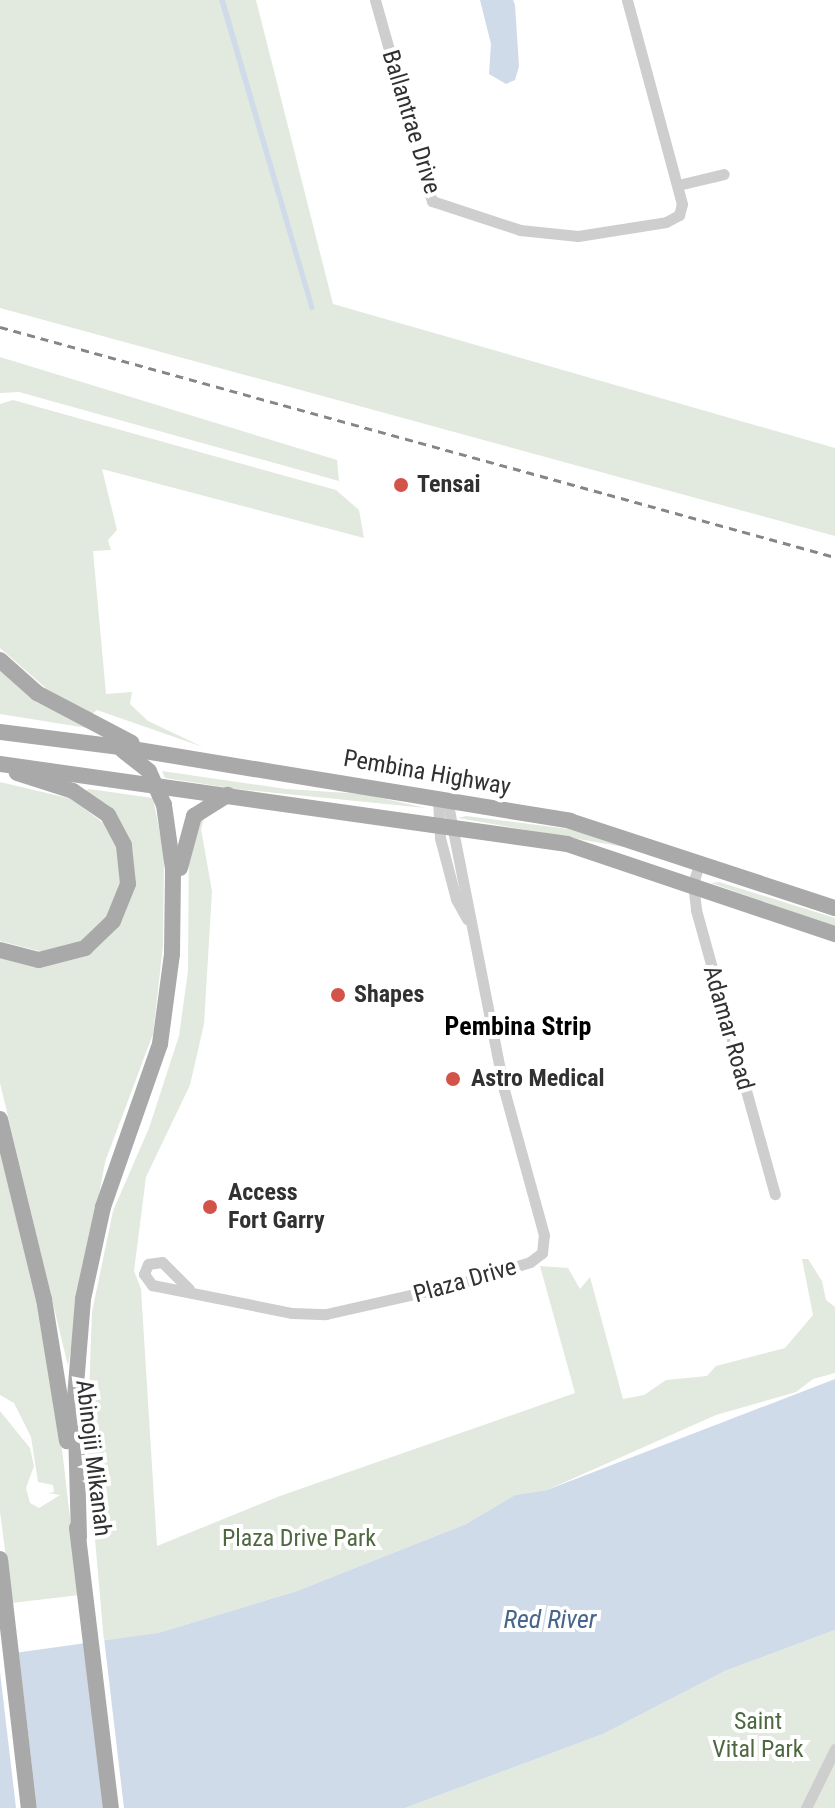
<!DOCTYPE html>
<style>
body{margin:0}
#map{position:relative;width:835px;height:1808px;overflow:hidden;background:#fff;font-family:"Roboto Condensed",sans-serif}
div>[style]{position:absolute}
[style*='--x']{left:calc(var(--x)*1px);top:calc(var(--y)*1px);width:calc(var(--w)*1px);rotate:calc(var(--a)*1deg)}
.green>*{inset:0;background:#e2e9de}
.water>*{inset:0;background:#cfdbe9}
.pier>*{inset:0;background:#fff}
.minor>*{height:11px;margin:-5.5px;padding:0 5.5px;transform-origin:5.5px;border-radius:5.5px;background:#cecece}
.primary>*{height:16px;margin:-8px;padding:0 8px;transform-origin:8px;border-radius:8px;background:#a9a9a9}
.rail>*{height:3px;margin-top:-1.5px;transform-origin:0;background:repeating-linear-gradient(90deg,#868686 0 8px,transparent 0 14px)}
.dots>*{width:22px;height:22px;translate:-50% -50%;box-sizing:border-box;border:4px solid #fff;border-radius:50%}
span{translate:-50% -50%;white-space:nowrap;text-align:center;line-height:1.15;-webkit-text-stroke:8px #fff;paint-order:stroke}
.street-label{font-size:24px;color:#313131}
.poi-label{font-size:24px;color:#313131;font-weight:700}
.left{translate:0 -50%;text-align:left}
.park-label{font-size:24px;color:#4e6842}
.neighbourhood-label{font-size:26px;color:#000;font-weight:700}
.water-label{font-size:26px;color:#47668b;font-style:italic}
</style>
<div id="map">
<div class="green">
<div style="clip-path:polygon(0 0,256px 0,333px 304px,835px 448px,835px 536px,0 308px)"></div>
<div style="clip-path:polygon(0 357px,337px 460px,339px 481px,19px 392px,0 393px)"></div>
<div style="clip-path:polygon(13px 400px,336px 490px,359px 510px,364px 538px,102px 469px,117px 530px,108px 540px,111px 550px,93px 551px,106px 694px,132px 692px,130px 704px,148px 721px,203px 747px,97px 710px,92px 714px,48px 690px,0 648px,0 404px)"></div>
<div style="clip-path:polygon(0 665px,88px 725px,87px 728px,0 714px)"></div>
<div style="clip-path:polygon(162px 771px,286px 789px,363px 794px,426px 808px,237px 789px,165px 778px)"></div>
<div style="clip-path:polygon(0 782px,72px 799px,107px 826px,118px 850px,121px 881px,106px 919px,83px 941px,43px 952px,0 941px)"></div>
<div style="clip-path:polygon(89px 789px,153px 798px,164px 854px,163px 946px,153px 1034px,105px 1162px,68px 1366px,0 1083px,0 954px,91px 949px,133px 872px,85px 791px)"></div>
<div style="clip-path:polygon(205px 815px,201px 829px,212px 891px,204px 1024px,190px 1085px,146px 1177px,134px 1271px,141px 1289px,157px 1546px,280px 1496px,575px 1393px,540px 1266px,568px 1268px,580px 1289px,590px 1277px,623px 1399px,644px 1395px,666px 1380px,707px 1376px,716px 1366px,785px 1348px,813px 1315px,802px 1259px,808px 1259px,822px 1281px,826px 1300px,835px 1307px,835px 1373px,813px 1379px,796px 1392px,716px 1415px,547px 1490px,515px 1495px,466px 1524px,297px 1591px,158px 1633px,104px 1642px,87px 1448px,92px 1312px,113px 1211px,149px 1128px,179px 1036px,188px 971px,189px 836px)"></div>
<div style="clip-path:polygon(466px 816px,576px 830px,624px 847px,458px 818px)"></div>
<div style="clip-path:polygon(719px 882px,835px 918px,835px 927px,711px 883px)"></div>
<div style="clip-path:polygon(0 1140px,34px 1280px,58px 1415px,79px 1595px,12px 1603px,0 1512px,0 1411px,30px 1448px,34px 1466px,26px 1488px,30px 1503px,39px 1508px,60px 1495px,48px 1493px,54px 1492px,53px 1485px,38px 1482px,31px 1437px,14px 1403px,0 1395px)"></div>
<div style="clip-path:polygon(835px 1630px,835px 1808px,405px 1808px,603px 1734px,725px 1671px)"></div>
</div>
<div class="water">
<div style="clip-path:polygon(219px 0,225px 0,315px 309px,310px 310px)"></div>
<div style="clip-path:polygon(480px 0,513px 0,515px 5px,519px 66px,515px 80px,506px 84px,489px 74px,491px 44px)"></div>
<div style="clip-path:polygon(835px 1379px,835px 1630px,725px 1671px,603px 1734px,405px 1808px,0 1808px,0 1655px,158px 1633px,297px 1591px,466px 1524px,515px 1495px,547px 1490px)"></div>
</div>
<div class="pier">
<div style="clip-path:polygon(104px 1638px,124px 1808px,105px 1808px,84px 1641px)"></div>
<div style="clip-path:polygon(18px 1647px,37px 1808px,16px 1808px,0 1672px,0 1651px)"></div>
</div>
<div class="minor">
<div style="--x:375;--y:0;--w:209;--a:74.2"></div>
<div style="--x:432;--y:201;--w:93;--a:18.2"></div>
<div style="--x:520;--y:230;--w:58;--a:5.9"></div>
<div style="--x:578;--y:236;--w:89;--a:-9"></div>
<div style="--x:666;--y:222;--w:15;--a:-28"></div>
<div style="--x:679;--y:215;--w:11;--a:-75"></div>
<div style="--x:682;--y:204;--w:211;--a:-105.1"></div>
<div style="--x:678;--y:185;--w:47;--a:-13.4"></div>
<div style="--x:438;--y:799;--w:39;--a:87"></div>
<div style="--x:440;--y:838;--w:63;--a:75.3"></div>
<div style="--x:456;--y:899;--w:23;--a:61"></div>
<div style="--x:700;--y:861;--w:24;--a:107"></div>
<div style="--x:693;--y:884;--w:26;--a:83"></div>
<div style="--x:696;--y:910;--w:295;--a:74.5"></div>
<div style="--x:189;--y:1289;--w:38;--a:-135"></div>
<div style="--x:162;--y:1262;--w:14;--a:172"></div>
<div style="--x:148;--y:1264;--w:11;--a:112"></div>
<div style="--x:144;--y:1274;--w:14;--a:54"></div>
<div style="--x:152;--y:1285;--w:143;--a:11.3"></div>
<div style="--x:292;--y:1313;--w:34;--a:2"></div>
<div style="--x:326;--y:1314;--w:132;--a:-12.7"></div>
<div style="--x:455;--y:1285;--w:78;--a:-17"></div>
<div style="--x:530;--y:1262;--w:15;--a:-37"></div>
<div style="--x:542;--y:1253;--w:18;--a:-84"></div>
<div style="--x:544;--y:1235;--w:150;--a:-105.4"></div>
<div style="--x:504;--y:1090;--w:296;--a:-101.1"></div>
<div style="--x:806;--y:1808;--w:66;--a:-63.8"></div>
</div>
<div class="primary">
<div style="--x:0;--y:660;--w:50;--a:41.7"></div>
<div style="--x:37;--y:693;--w:107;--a:27.8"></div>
<div style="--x:0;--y:732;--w:127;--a:7.2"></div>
<div style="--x:126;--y:748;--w:450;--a:9.3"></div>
<div style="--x:570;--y:821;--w:279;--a:18.2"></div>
<div style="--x:0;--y:764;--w:573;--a:8.03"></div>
<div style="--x:567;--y:844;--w:283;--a:18.6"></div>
<div style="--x:180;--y:868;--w:54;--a:-74.9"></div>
<div style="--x:194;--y:816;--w:40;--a:-32"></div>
<div style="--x:0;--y:950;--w:40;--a:14.4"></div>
<div style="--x:39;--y:960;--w:48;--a:-14.6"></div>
<div style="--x:85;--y:948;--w:39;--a:-44"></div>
<div style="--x:113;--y:921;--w:40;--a:-68"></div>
<div style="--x:128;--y:884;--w:39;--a:-96"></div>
<div style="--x:124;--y:845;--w:34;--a:-118"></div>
<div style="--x:108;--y:815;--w:42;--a:-145.6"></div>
<div style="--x:73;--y:791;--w:59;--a:-162.2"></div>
<div style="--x:0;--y:1119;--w:185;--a:76.3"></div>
<div style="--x:44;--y:1299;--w:144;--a:80.8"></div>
<div style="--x:77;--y:1528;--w:282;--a:83.1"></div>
<div style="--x:79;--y:1537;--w:140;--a:-91.6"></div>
<div style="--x:75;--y:1397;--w:98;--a:-85.3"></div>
<div style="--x:83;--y:1299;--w:94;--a:-77.7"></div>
<div style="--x:103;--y:1207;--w:173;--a:-70.7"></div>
<div style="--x:160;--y:1044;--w:91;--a:-82.4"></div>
<div style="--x:172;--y:954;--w:85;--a:-89.3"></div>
<div style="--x:173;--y:869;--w:65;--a:-98"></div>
<div style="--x:164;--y:805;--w:37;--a:-114"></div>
<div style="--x:149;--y:771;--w:34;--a:-142"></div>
<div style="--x:0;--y:1559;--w:251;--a:83.4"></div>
</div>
<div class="rail">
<div style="--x:0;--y:327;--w:866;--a:15.4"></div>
</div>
<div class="dots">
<div style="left:401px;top:485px;background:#d35348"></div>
<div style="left:338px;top:995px;background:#d35348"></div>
<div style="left:453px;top:1079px;background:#d35348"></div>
<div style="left:210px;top:1207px;background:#d35348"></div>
</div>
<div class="street-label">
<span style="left:411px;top:122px;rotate:73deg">Ballantrae Drive</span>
<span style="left:427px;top:773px;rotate:10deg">Pembina Highway</span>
<span style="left:728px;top:1028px;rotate:74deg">Adamar Road</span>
<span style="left:465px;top:1281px;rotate:-16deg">Plaza Drive</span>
<span style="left:93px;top:1458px;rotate:83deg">Abinojii Mikanah</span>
</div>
<div class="poi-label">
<span class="left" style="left:417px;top:485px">Tensai</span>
<span class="left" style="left:354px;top:995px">Shapes</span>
<span class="left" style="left:471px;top:1079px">Astro Medical</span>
<span class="left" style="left:228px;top:1207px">Access<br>Fort Garry</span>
</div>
<div class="park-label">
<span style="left:299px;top:1539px">Plaza Drive Park</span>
<span style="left:758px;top:1736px">Saint<br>Vital Park</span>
</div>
<div class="neighbourhood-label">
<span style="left:518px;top:1027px">Pembina Strip</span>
</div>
<div class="water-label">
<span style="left:550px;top:1620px">Red River</span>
</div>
</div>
